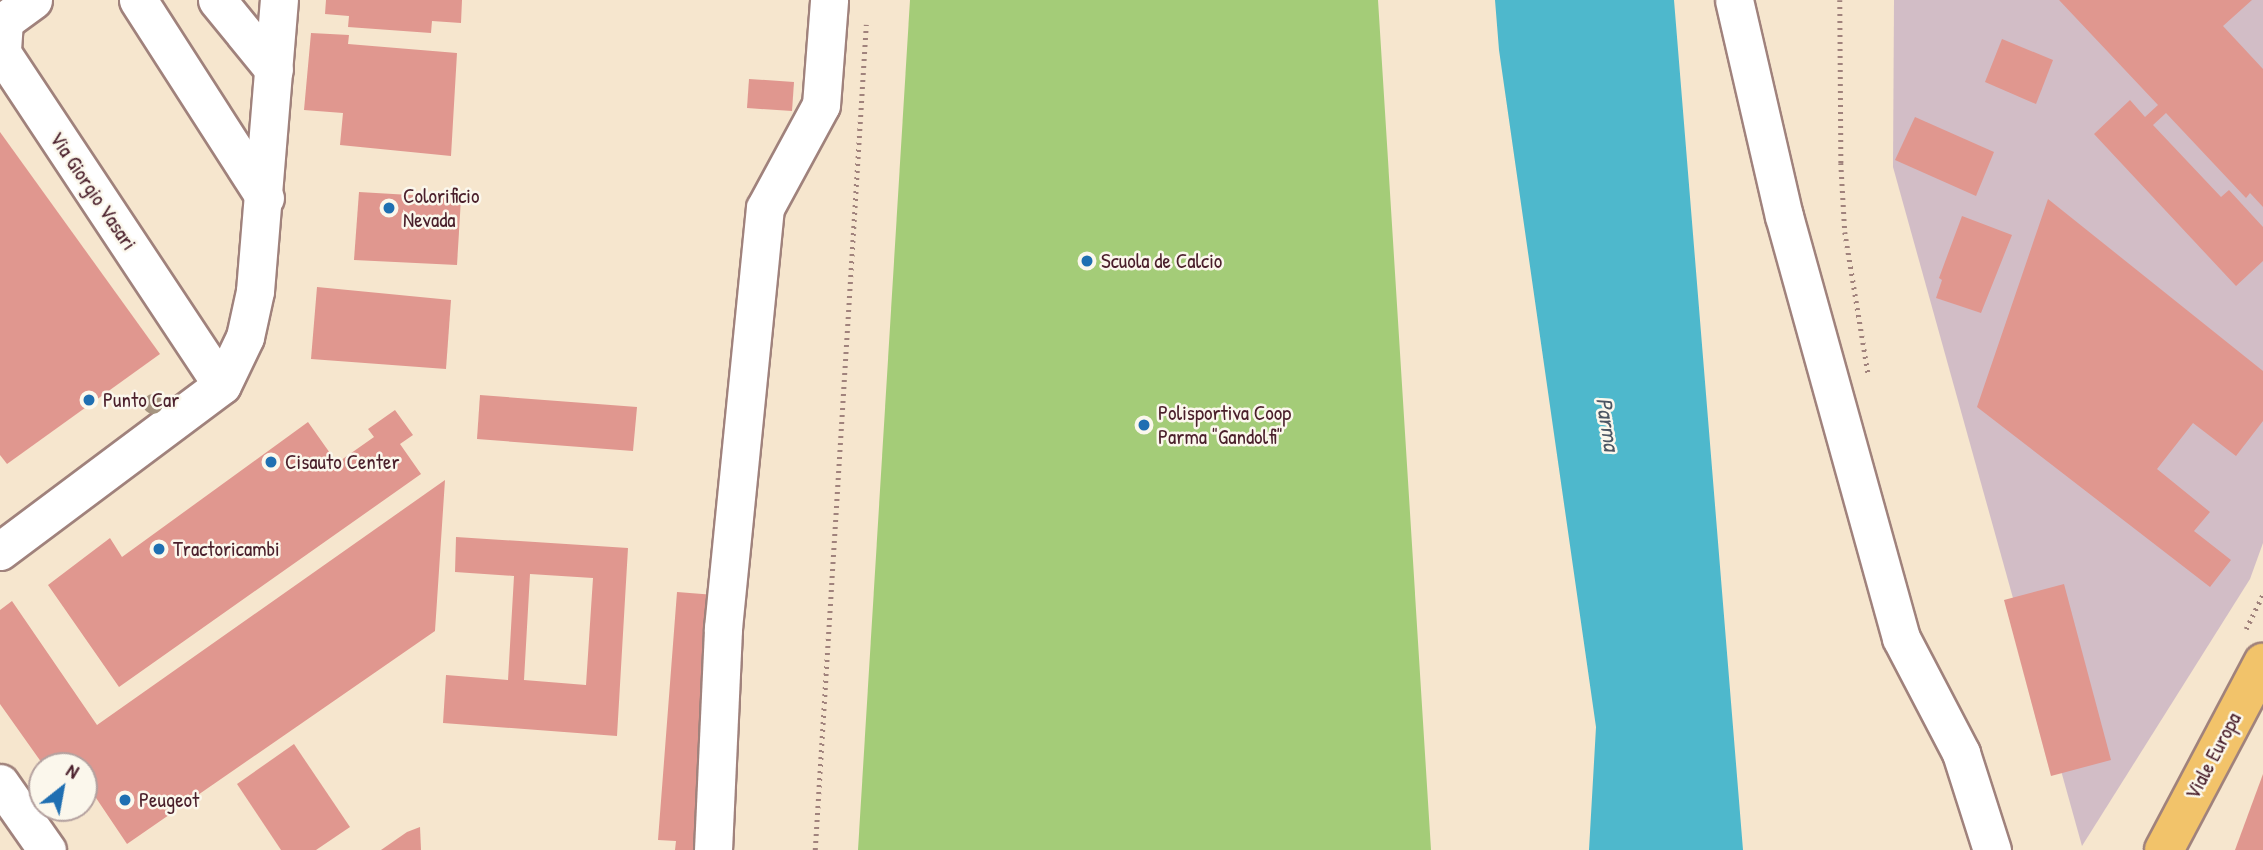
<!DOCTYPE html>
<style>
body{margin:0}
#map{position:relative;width:2263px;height:850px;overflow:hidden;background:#f6e6ce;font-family:"Patrick Hand",sans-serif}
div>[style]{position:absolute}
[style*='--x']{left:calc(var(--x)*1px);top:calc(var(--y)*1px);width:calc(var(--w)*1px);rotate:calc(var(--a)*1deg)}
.industrial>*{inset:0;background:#d2bdc6}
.green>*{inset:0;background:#a4cc78}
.water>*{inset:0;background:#4eb8cc}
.building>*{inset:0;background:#e0978f}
.path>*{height:4.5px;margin-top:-2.25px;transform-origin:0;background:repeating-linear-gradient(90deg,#a0827c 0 2px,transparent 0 7px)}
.roads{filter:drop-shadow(2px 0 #a0827c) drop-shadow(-2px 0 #a0827c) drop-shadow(0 2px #a0827c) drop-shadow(0 -2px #a0827c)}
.minor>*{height:37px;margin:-18.5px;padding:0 18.5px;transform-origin:18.5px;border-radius:18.5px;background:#fff}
.major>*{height:38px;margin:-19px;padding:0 19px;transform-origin:19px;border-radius:19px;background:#f2c36a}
.trees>*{width:20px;height:20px;margin:-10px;border-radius:50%;background:#a69581}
.dots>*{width:19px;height:19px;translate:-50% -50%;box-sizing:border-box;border:4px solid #fbf7ec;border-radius:50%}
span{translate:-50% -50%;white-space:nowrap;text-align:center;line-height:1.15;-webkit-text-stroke:5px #fbf7ec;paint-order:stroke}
.street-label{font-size:21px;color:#4a1f2b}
.poi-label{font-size:21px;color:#4a1f2b}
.left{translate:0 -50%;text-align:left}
.water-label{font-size:23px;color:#4b5563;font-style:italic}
.north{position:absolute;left:28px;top:752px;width:70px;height:70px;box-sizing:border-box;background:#fbf7ec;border:2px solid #b4a19f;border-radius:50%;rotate:31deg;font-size:19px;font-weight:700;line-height:28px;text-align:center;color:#4a1f2b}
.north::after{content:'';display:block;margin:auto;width:24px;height:32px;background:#1f6fb2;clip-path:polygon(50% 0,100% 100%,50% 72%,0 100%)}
</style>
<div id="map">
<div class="industrial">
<div style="clip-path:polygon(1894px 0,2263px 0,2263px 543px,2250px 579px,2082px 846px,1893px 167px)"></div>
</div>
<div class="green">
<div style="clip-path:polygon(910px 0,1378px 0,1431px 850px,858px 850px)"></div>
</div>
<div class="water">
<div style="clip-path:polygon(1495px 0,1674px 0,1743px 850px,1589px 850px,1596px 727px,1499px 50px)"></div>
</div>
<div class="building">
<div style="clip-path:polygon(326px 0,462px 0,461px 23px,432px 21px,431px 33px,348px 27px,349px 16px,325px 14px)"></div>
<div style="clip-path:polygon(2059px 0,2252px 0,2223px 26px,2263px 69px,2263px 207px,2250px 193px,2246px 198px,2166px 113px,2153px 125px,2221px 197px,2229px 190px,2263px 227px,2263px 261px,2236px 286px,2094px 134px,2130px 100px,2145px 117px,2158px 105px)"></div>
<div style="clip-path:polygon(311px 33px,349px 35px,348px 44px,457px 53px,451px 156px,340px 145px,343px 113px,304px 110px)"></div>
<div style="clip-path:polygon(2002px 39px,2053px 60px,2036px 104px,1985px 82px)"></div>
<div style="clip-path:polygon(749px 79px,794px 82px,792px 111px,747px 108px)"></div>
<div style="clip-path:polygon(1915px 117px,1994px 152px,1976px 196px,1895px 160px)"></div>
<div style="clip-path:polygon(0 132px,160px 354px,7px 464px,0 455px)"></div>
<div style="clip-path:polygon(359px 192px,461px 198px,457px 265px,354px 260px)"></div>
<div style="clip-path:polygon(2048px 199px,2263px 371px,2263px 421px,2236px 456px,2193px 423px,2157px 469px,2210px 512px,2194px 531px,2231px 560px,2210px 587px,1977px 407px)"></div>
<div style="clip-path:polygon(1962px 216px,2012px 235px,1981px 313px,1936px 298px,1942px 280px,1939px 278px)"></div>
<div style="clip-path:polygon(317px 287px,451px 300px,446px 369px,311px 359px)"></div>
<div style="clip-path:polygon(480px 395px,637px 407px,633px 451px,477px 439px)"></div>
<div style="clip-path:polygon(395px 410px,413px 435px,400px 444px,421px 474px,119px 687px,48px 585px,110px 538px,122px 557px,308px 422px,337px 463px,374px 437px,368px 429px)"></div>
<div style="clip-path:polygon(445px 480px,435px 631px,127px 844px,88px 786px,84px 788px,84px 766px,44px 766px,0 704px,0 610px,12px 601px,97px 725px)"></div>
<div style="clip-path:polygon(evenodd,456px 537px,628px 548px,617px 736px,443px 723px,446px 675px,508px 680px,514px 576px,455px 572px,456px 537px,530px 574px,593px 578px,586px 685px,524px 680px,530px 574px)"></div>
<div style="clip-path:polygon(2064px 584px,2111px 760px,2051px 776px,2004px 600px)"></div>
<div style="clip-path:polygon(677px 592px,715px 595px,696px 850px,675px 850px,676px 841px,658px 840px)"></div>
<div style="clip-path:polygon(294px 744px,350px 827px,316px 850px,281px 850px,237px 784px)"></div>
<div style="clip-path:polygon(2263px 774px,2263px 850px,2235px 850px)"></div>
<div style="clip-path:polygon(420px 827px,421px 850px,381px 850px,407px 832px)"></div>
</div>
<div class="path">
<div style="--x:1840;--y:0;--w:163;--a:89.6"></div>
<div style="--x:1841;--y:163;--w:69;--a:86.7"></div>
<div style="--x:1845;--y:232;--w:143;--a:80.7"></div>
<div style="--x:2246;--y:629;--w:39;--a:-64"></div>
<div style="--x:815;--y:850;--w:827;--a:-86.46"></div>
</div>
<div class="roads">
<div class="minor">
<div style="--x:33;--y:0;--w:36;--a:144"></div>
<div style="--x:4;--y:21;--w:32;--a:94"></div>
<div style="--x:2;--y:53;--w:398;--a:56.5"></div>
<div style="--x:138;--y:0;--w:235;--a:57.3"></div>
<div style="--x:217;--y:0;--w:90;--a:50.8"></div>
<div style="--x:1734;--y:0;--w:222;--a:77"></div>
<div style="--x:1784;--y:216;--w:438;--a:74.5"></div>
<div style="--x:1901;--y:638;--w:130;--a:62.4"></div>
<div style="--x:1961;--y:753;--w:102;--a:72.3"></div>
<div style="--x:0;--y:551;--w:277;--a:-36.8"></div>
<div style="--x:222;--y:385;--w:53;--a:-64.4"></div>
<div style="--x:245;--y:337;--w:47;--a:-77.7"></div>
<div style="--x:255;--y:291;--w:292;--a:-85.3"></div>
<div style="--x:0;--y:783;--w:82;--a:55"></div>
<div style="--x:713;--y:850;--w:222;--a:-87.4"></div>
<div style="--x:723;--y:628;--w:422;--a:-84.3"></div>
<div style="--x:765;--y:208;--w:117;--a:-61.5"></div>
<div style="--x:821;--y:105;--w:105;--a:-85.6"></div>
</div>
<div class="major">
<div style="--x:2164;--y:850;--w:212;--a:-62.1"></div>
</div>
</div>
<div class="trees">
<div style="left:153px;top:404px"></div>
</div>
<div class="dots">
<div style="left:389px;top:208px;background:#1f6fb2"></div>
<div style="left:1087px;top:261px;background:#1f6fb2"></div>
<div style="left:89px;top:400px;background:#1f6fb2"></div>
<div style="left:1144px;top:425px;background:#1f6fb2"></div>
<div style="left:271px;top:462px;background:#1f6fb2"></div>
<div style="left:159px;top:549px;background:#1f6fb2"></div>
<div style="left:125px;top:800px;background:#1f6fb2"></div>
</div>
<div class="street-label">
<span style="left:93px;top:191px;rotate:56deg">Via Giorgio Vasari</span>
<span style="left:2213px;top:756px;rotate:-62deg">Viale Europa</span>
</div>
<div class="poi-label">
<span class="left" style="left:403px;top:208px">Colorificio<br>Nevada</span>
<span class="left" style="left:1101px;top:261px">Scuola de Calcio</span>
<span class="left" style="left:103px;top:400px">Punto Car</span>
<span class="left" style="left:1158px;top:425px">Polisportiva Coop<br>Parma "Gandolfi"</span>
<span class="left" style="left:285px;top:462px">Cisauto Center</span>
<span class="left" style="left:173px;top:549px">Tractoricambi</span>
<span class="left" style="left:139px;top:800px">Peugeot</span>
</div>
<div class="water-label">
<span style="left:1608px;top:424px;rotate:81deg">Parma</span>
</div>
<div class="north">N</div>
</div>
